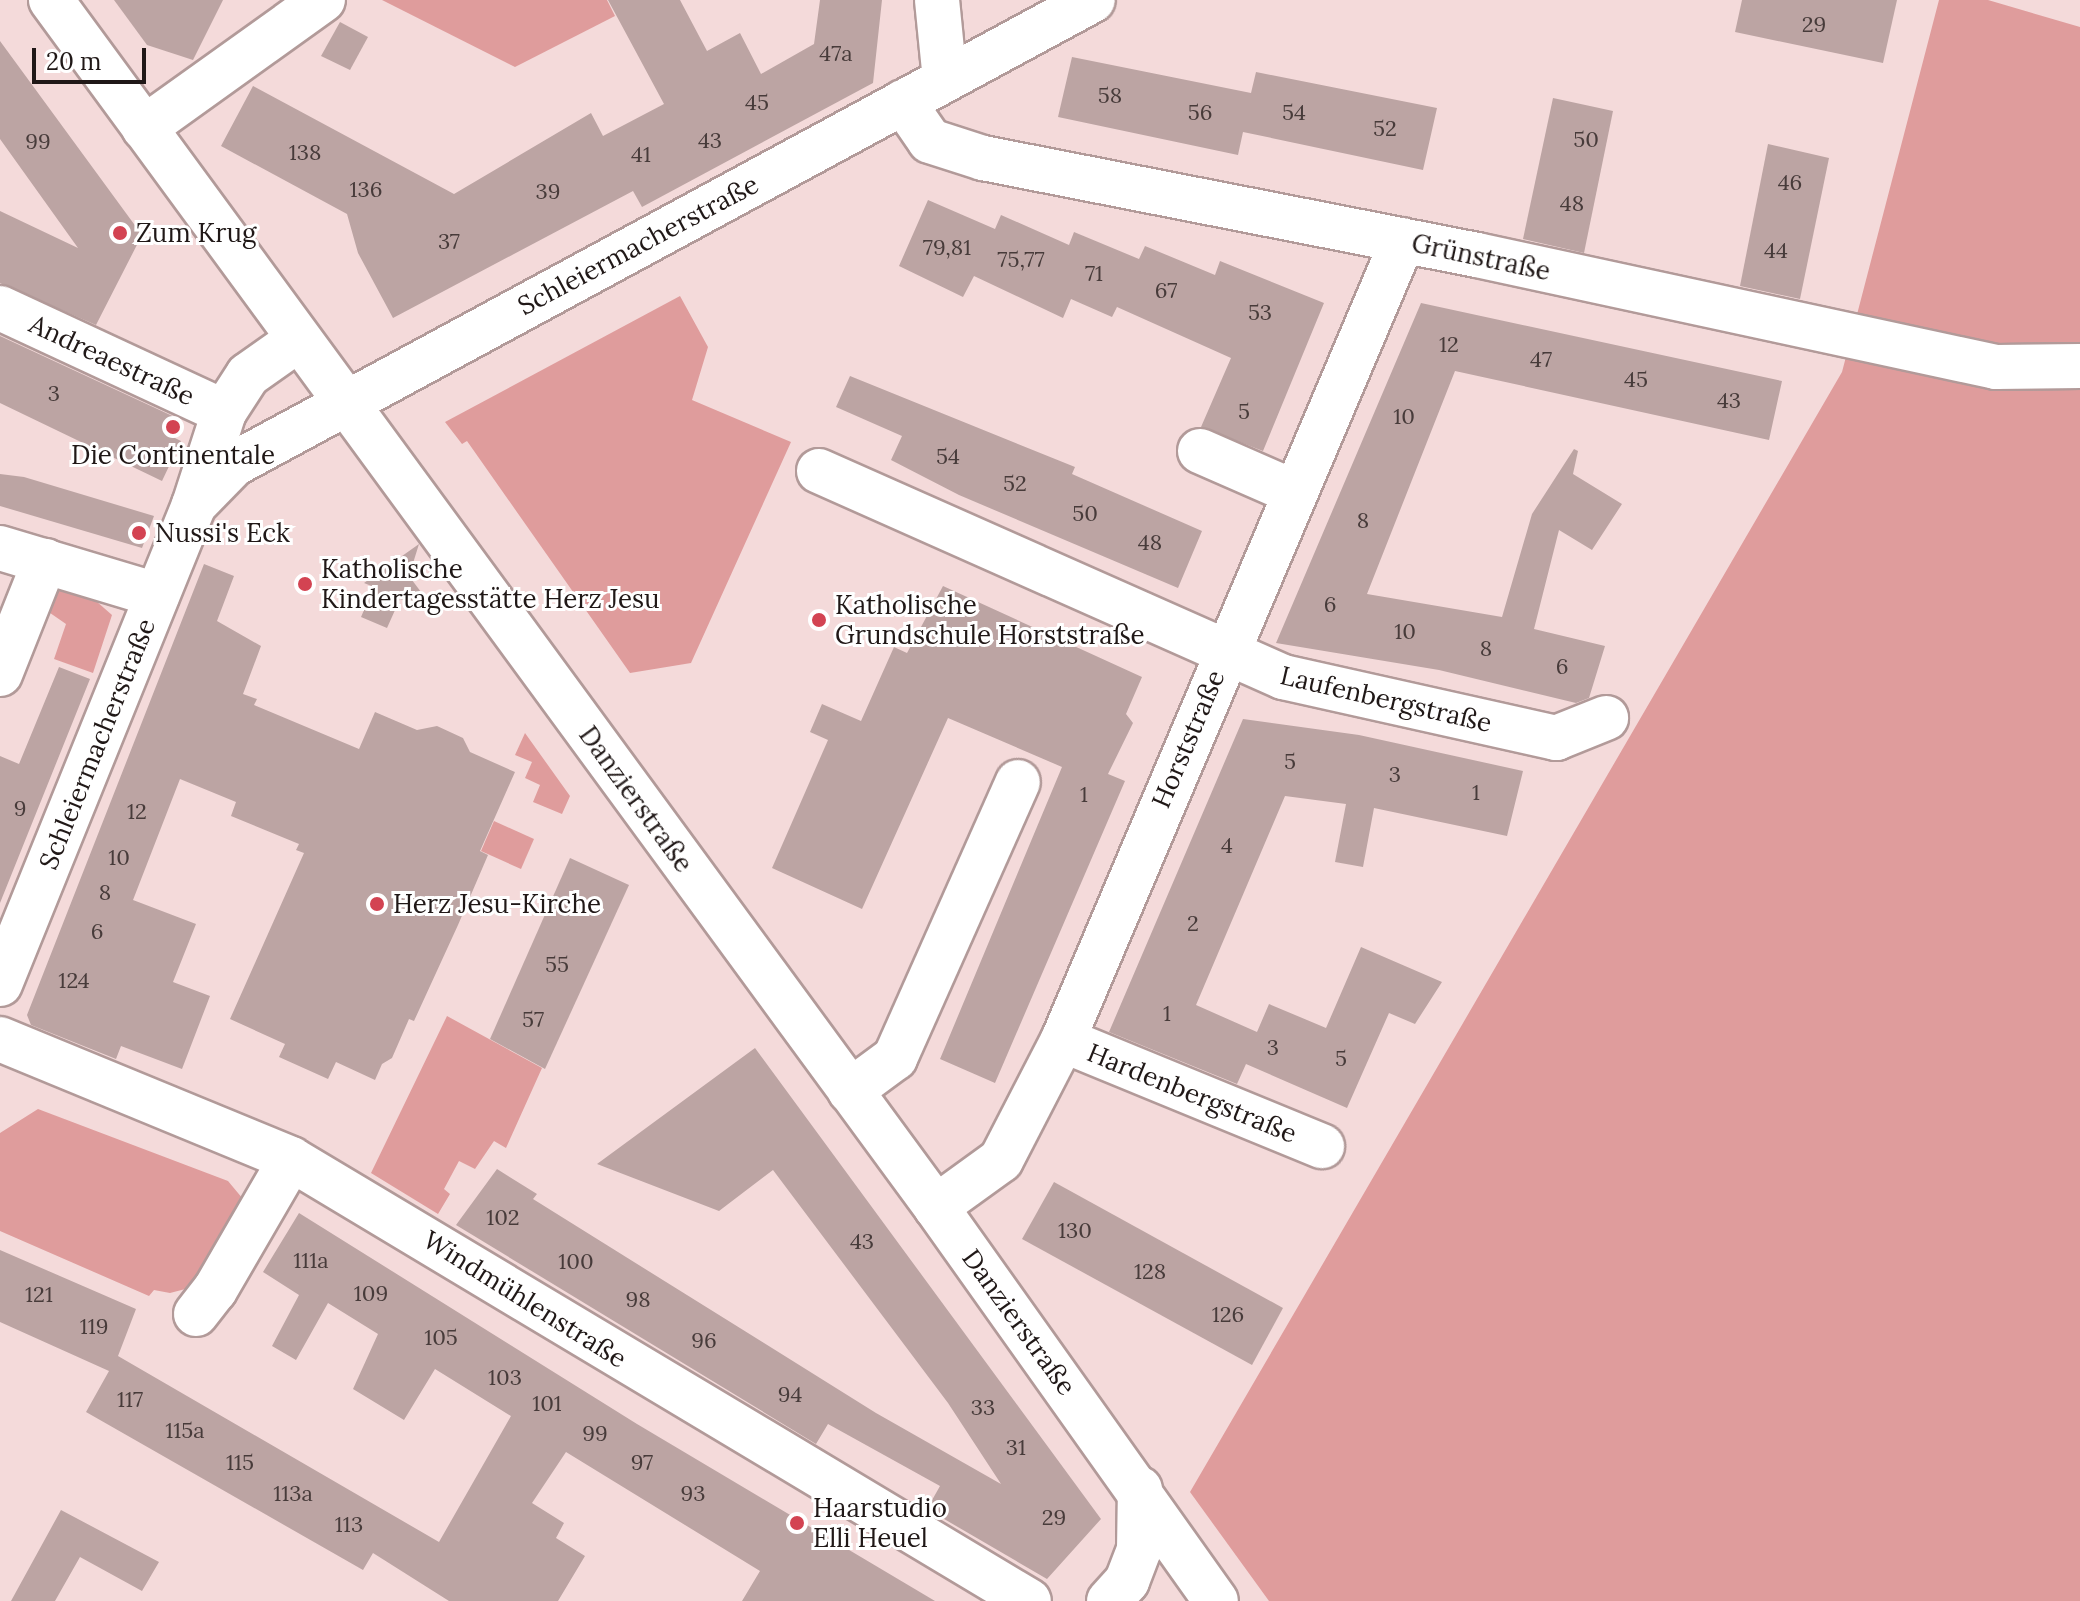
<!DOCTYPE html>
<meta charset="utf-8">
<style>
body{margin:0}
#map{position:relative;width:2080px;height:1601px;overflow:hidden;background:#f4dada;font-family:Lora,serif}
div>[style]{position:absolute}
[style*='--x']{left:calc(var(--x)*1px);top:calc(var(--y)*1px);width:calc(var(--w)*1px);rotate:calc(var(--a)*1deg)}
.green>*{inset:0;background:#df9c9c}
.building>*{inset:0;background:#bca4a3}
.roads{filter:drop-shadow(2px 0 #b29a99) drop-shadow(-2px 0 #b29a99) drop-shadow(0 2px #b29a99) drop-shadow(0 -2px #b29a99)}
.minor>*{height:44px;margin:-22px;padding:0 22px;transform-origin:22px;border-radius:22px;background:#fff}
.dots>*{width:22px;height:22px;translate:-50% -50%;box-sizing:border-box;border:4px solid #fff;border-radius:50%}
span{translate:-50% -50%;white-space:nowrap;text-align:center;line-height:1.15;-webkit-text-stroke:6px #fff;paint-order:stroke}
.number-label{font-size:22px;color:#473b3a}
.number-label span{-webkit-text-stroke-width:0}
.poi-label{font-size:26px;color:#201817}
.left{translate:0 -50%;text-align:left}
.street-label{font-size:26px;color:#201817}
.scale{position:absolute;left:32px;top:48px;width:114px;height:36px;box-sizing:border-box;border:4px solid #201817;border-top:0;padding-left:10px;font-size:24px;line-height:28px;white-space:nowrap;color:#201817;-webkit-text-stroke:6px #fff;paint-order:stroke}
</style>
<div id="map">
<div class="green">
<div style="clip-path:polygon(382px 0,607px 0,615px 16px,515px 67px)"></div>
<div style="clip-path:polygon(1939px 0,1988px 0,2080px 27px,2080px 1601px,1269px 1601px,1190px 1492px,1842px 372px)"></div>
<div style="clip-path:polygon(680px 296px,708px 347px,692px 400px,791px 442px,691px 663px,630px 673px,467px 441px,462px 444px,445px 422px)"></div>
<div style="clip-path:polygon(46px 586px,96px 601px,112px 615px,93px 673px,54px 659px,66px 624px,40px 606px)"></div>
<div style="clip-path:polygon(525px 733px,570px 796px,562px 814px,533px 802px,540px 785px,525px 778px,532px 762px,515px 755px)"></div>
<div style="clip-path:polygon(494px 821px,534px 839px,521px 869px,481px 851px)"></div>
<div style="clip-path:polygon(447px 1016px,542px 1068px,506px 1148px,494px 1141px,475px 1169px,459px 1161px,444px 1189px,450px 1194px,438px 1214px,371px 1173px)"></div>
<div style="clip-path:polygon(38px 1109px,228px 1181px,243px 1199px,193px 1287px,170px 1293px,154px 1290px,149px 1296px,0 1231px,0 1133px)"></div>
</div>
<div class="building">
<div style="clip-path:polygon(114px 0,223px 0,193px 60px,147px 45px)"></div>
<div style="clip-path:polygon(608px 0,680px 0,707px 51px,740px 33px,761px 74px,814px 44px,820px 0,882px 0,873px 83px,642px 207px,633px 191px,393px 318px,358px 253px,347px 214px,221px 146px,253px 86px,454px 194px,591px 113px,603px 136px,664px 104px)"></div>
<div style="clip-path:polygon(1742px 0,1897px 0,1883px 63px,1735px 32px)"></div>
<div style="clip-path:polygon(340px 22px,368px 37px,350px 70px,321px 56px)"></div>
<div style="clip-path:polygon(0 41px,142px 235px,96px 325px,0 283px,0 211px,78px 248px,0 139px)"></div>
<div style="clip-path:polygon(1072px 57px,1251px 93px,1256px 72px,1437px 108px,1423px 170px,1243px 132px,1238px 155px,1058px 117px)"></div>
<div style="clip-path:polygon(1553px 98px,1613px 111px,1584px 253px,1523px 239px)"></div>
<div style="clip-path:polygon(1768px 144px,1829px 158px,1800px 299px,1740px 286px)"></div>
<div style="clip-path:polygon(928px 200px,995px 229px,1001px 215px,1069px 245px,1074px 232px,1139px 259px,1145px 246px,1215px 275px,1220px 261px,1324px 303px,1263px 451px,1201px 427px,1231px 358px,1117px 307px,1112px 317px,1071px 299px,1063px 318px,974px 276px,963px 297px,899px 266px)"></div>
<div style="clip-path:polygon(1421px 303px,1782px 381px,1769px 440px,1455px 371px,1367px 594px,1502px 617px,1532px 514px,1574px 449px,1578px 451px,1573px 474px,1622px 504px,1592px 550px,1559px 530px,1534px 629px,1605px 646px,1589px 698px,1576px 703px,1439px 670px,1276px 643px)"></div>
<div style="clip-path:polygon(0 336px,179px 419px,171px 436px,181px 441px,162px 481px,0 403px)"></div>
<div style="clip-path:polygon(850px 376px,1075px 467px,1072px 474px,1202px 531px,1178px 588px,959px 495px,891px 460px,902px 436px,836px 407px)"></div>
<div style="clip-path:polygon(0 474px,24px 477px,154px 516px,142px 548px,0 506px)"></div>
<div style="clip-path:polygon(419px 544px,409px 576px,439px 616px,400px 599px,387px 628px,361px 617px,374px 587px,364px 583px)"></div>
<div style="clip-path:polygon(204px 564px,234px 576px,217px 621px,261px 646px,243px 694px,257px 699px,254px 705px,359px 749px,375px 712px,417px 730px,437px 726px,463px 738px,470px 752px,515px 772px,480px 851px,488px 855px,458px 925px,414px 1021px,409px 1019px,392px 1058px,382px 1064px,375px 1080px,336px 1062px,328px 1079px,279px 1057px,285px 1044px,230px 1019px,304px 853px,296px 850px,299px 844px,231px 816px,236px 802px,180px 779px,133px 900px,196px 924px,173px 982px,210px 996px,182px 1069px,121px 1046px,116px 1059px,31px 1025px,27px 1015px)"></div>
<div style="clip-path:polygon(943px 586px,1142px 677px,1126px 714px,1133px 723px,1108px 774px,1125px 781px,995px 1083px,940px 1059px,1062px 767px,948px 718px,862px 909px,772px 868px,828px 740px,810px 732px,822px 704px,861px 721px,894px 647px,907px 653px)"></div>
<div style="clip-path:polygon(59px 667px,90px 679px,0 903px,0 756px,19px 764px)"></div>
<div style="clip-path:polygon(1243px 719px,1359px 735px,1523px 771px,1507px 836px,1374px 808px,1363px 867px,1335px 862px,1346px 804px,1285px 796px,1196px 1005px,1257px 1032px,1269px 1004px,1326px 1028px,1361px 947px,1442px 982px,1415px 1024px,1389px 1013px,1347px 1108px,1246px 1064px,1237px 1084px,1109px 1032px)"></div>
<div style="clip-path:polygon(570px 858px,629px 885px,545px 1069px,490px 1039px)"></div>
<div style="clip-path:polygon(755px 1048px,1101px 1519px,1047px 1579px,927px 1509px,940px 1486px,828px 1424px,816px 1444px,456px 1225px,497px 1169px,537px 1194px,533px 1199px,876px 1413px,1001px 1484px,948px 1403px,773px 1170px,719px 1211px,597px 1164px)"></div>
<div style="clip-path:polygon(1054px 1182px,1283px 1308px,1252px 1365px,1022px 1239px)"></div>
<div style="clip-path:polygon(299px 1213px,637px 1424px,935px 1601px,742px 1601px,760px 1571px,566px 1452px,532px 1503px,564px 1523px,556px 1538px,585px 1556px,558px 1601px,449px 1601px,373px 1553px,363px 1570px,86px 1412px,109px 1371px,0 1322px,0 1250px,136px 1309px,118px 1356px,439px 1542px,511px 1416px,435px 1369px,404px 1420px,353px 1389px,378px 1334px,328px 1303px,296px 1360px,272px 1346px,299px 1295px,263px 1272px)"></div>
<div style="clip-path:polygon(61px 1510px,159px 1562px,142px 1591px,80px 1557px,55px 1601px,11px 1601px)"></div>
</div>
<div class="roads">
<div class="minor">
<div style="--x:51;--y:0;--w:1497;--a:53.75"></div>
<div style="--x:936;--y:1207;--w:483;--a:54.6"></div>
<div style="--x:937;--y:0;--w:80;--a:84.3"></div>
<div style="--x:903;--y:102;--w:47;--a:55.3"></div>
<div style="--x:930;--y:141;--w:56;--a:17.8"></div>
<div style="--x:983;--y:158;--w:503;--a:11.11"></div>
<div style="--x:1477;--y:255;--w:531;--a:12.18"></div>
<div style="--x:1996;--y:367;--w:84;--a:-0.7"></div>
<div style="--x:144;--y:128;--w:220;--a:-35.6"></div>
<div style="--x:0;--y:308;--w:247;--a:24.9"></div>
<div style="--x:1200;--y:451;--w:103;--a:23.6"></div>
<div style="--x:819;--y:471;--w:508;--a:23.94"></div>
<div style="--x:1283;--y:677;--w:280;--a:12.6"></div>
<div style="--x:1556;--y:738;--w:54;--a:-21.8"></div>
<div style="--x:194;--y:505;--w:57;--a:-45.7"></div>
<div style="--x:234;--y:464;--w:976;--a:-28.38"></div>
<div style="--x:0;--y:548;--w:164;--a:16.7"></div>
<div style="--x:0;--y:674;--w:122;--a:-68.3"></div>
<div style="--x:0;--y:984;--w:517;--a:-67.95"></div>
<div style="--x:194;--y:505;--w:98;--a:-72.1"></div>
<div style="--x:224;--y:412;--w:44;--a:-57"></div>
<div style="--x:248;--y:375;--w:62;--a:-35.2"></div>
<div style="--x:0;--y:1039;--w:315;--a:22.4"></div>
<div style="--x:291;--y:1159;--w:860;--a:30.92"></div>
<div style="--x:1063;--y:1040;--w:280;--a:22.3"></div>
<div style="--x:850;--y:1091;--w:56;--a:-36.3"></div>
<div style="--x:895;--y:1058;--w:302;--a:-66"></div>
<div style="--x:936;--y:1207;--w:80;--a:-35.9"></div>
<div style="--x:1001;--y:1160;--w:135;--a:-62.7"></div>
<div style="--x:1063;--y:1040;--w:869;--a:-66.97"></div>
<div style="--x:196;--y:1314;--w:31;--a:-52"></div>
<div style="--x:215;--y:1290;--w:151;--a:-59.9"></div>
<div style="--x:1109;--y:1601;--w:27;--a:-48"></div>
<div style="--x:1127;--y:1581;--w:33;--a:-69"></div>
<div style="--x:1139;--y:1550;--w:61;--a:-89.1"></div>
</div>
</div>
<div class="dots">
<div style="left:120px;top:233px;background:#d34352"></div>
<div style="left:173px;top:427px;background:#d34352"></div>
<div style="left:139px;top:533px;background:#d34352"></div>
<div style="left:305px;top:584px;background:#d34352"></div>
<div style="left:819px;top:620px;background:#d34352"></div>
<div style="left:377px;top:904px;background:#d34352"></div>
<div style="left:797px;top:1523px;background:#d34352"></div>
</div>
<div class="number-label">
<span style="left:1814px;top:25px">29</span>
<span style="left:836px;top:54px">47a</span>
<span style="left:1110px;top:96px">58</span>
<span style="left:757px;top:103px">45</span>
<span style="left:1200px;top:113px">56</span>
<span style="left:1294px;top:113px">54</span>
<span style="left:1385px;top:129px">52</span>
<span style="left:1586px;top:140px">50</span>
<span style="left:710px;top:141px">43</span>
<span style="left:38px;top:142px">99</span>
<span style="left:305px;top:153px">138</span>
<span style="left:641px;top:155px">41</span>
<span style="left:1790px;top:183px">46</span>
<span style="left:366px;top:190px">136</span>
<span style="left:548px;top:192px">39</span>
<span style="left:1572px;top:204px">48</span>
<span style="left:449px;top:242px">37</span>
<span style="left:947px;top:248px">79,81</span>
<span style="left:1776px;top:251px">44</span>
<span style="left:1021px;top:260px">75,77</span>
<span style="left:1094px;top:274px">71</span>
<span style="left:1166px;top:291px">67</span>
<span style="left:1260px;top:313px">53</span>
<span style="left:1449px;top:345px">12</span>
<span style="left:1541px;top:360px">47</span>
<span style="left:1636px;top:380px">45</span>
<span style="left:54px;top:394px">3</span>
<span style="left:1729px;top:401px">43</span>
<span style="left:1244px;top:412px">5</span>
<span style="left:1404px;top:417px">10</span>
<span style="left:948px;top:457px">54</span>
<span style="left:1015px;top:484px">52</span>
<span style="left:1085px;top:514px">50</span>
<span style="left:1363px;top:521px">8</span>
<span style="left:1150px;top:543px">48</span>
<span style="left:1330px;top:605px">6</span>
<span style="left:1405px;top:632px">10</span>
<span style="left:1486px;top:649px">8</span>
<span style="left:1562px;top:667px">6</span>
<span style="left:1290px;top:762px">5</span>
<span style="left:1395px;top:775px">3</span>
<span style="left:1476px;top:793px">1</span>
<span style="left:1084px;top:795px">1</span>
<span style="left:20px;top:809px">9</span>
<span style="left:137px;top:812px">12</span>
<span style="left:1227px;top:846px">4</span>
<span style="left:119px;top:858px">10</span>
<span style="left:105px;top:893px">8</span>
<span style="left:1193px;top:924px">2</span>
<span style="left:97px;top:932px">6</span>
<span style="left:557px;top:965px">55</span>
<span style="left:74px;top:981px">124</span>
<span style="left:1167px;top:1014px">1</span>
<span style="left:533px;top:1020px">57</span>
<span style="left:1273px;top:1048px">3</span>
<span style="left:1341px;top:1059px">5</span>
<span style="left:503px;top:1218px">102</span>
<span style="left:1075px;top:1231px">130</span>
<span style="left:862px;top:1242px">43</span>
<span style="left:311px;top:1261px">111a</span>
<span style="left:576px;top:1262px">100</span>
<span style="left:1150px;top:1272px">128</span>
<span style="left:371px;top:1294px">109</span>
<span style="left:39px;top:1295px">121</span>
<span style="left:638px;top:1300px">98</span>
<span style="left:1228px;top:1315px">126</span>
<span style="left:94px;top:1327px">119</span>
<span style="left:441px;top:1338px">105</span>
<span style="left:704px;top:1341px">96</span>
<span style="left:505px;top:1378px">103</span>
<span style="left:790px;top:1395px">94</span>
<span style="left:130px;top:1400px">117</span>
<span style="left:547px;top:1404px">101</span>
<span style="left:983px;top:1408px">33</span>
<span style="left:185px;top:1431px">115a</span>
<span style="left:595px;top:1434px">99</span>
<span style="left:1016px;top:1448px">31</span>
<span style="left:240px;top:1463px">115</span>
<span style="left:642px;top:1463px">97</span>
<span style="left:293px;top:1494px">113a</span>
<span style="left:693px;top:1494px">93</span>
<span style="left:1054px;top:1518px">29</span>
<span style="left:349px;top:1525px">113</span>
</div>
<div class="poi-label">
<span class="left" style="left:136px;top:233px">Zum Krug</span>
<span style="left:173px;top:455px">Die Continentale</span>
<span class="left" style="left:155px;top:533px">Nussi's Eck</span>
<span class="left" style="left:321px;top:584px">Katholische<br>Kindertagesstätte Herz Jesu</span>
<span class="left" style="left:835px;top:620px">Katholische<br>Grundschule Horststraße</span>
<span class="left" style="left:393px;top:904px">Herz Jesu-Kirche</span>
<span class="left" style="left:813px;top:1523px">Haarstudio<br>Elli Heuel</span>
</div>
<div class="street-label">
<span style="left:638px;top:245px;rotate:-28deg">Schleiermacherstraße</span>
<span style="left:1481px;top:257px;rotate:12deg">Grünstraße</span>
<span style="left:112px;top:360px;rotate:25deg">Andreaestraße</span>
<span style="left:1386px;top:699px;rotate:13deg">Laufenbergstraße</span>
<span style="left:1188px;top:739px;rotate:-67deg">Horststraße</span>
<span style="left:97px;top:744px;rotate:-68deg">Schleiermacherstraße</span>
<span style="left:636px;top:799px;rotate:54deg">Danzierstraße</span>
<span style="left:1192px;top:1093px;rotate:22deg">Hardenbergstraße</span>
<span style="left:525px;top:1299px;rotate:32deg">Windmühlenstraße</span>
<span style="left:1019px;top:1322px;rotate:54deg">Danzierstraße</span>
</div>
<div class="scale">20 m</div>
</div>
